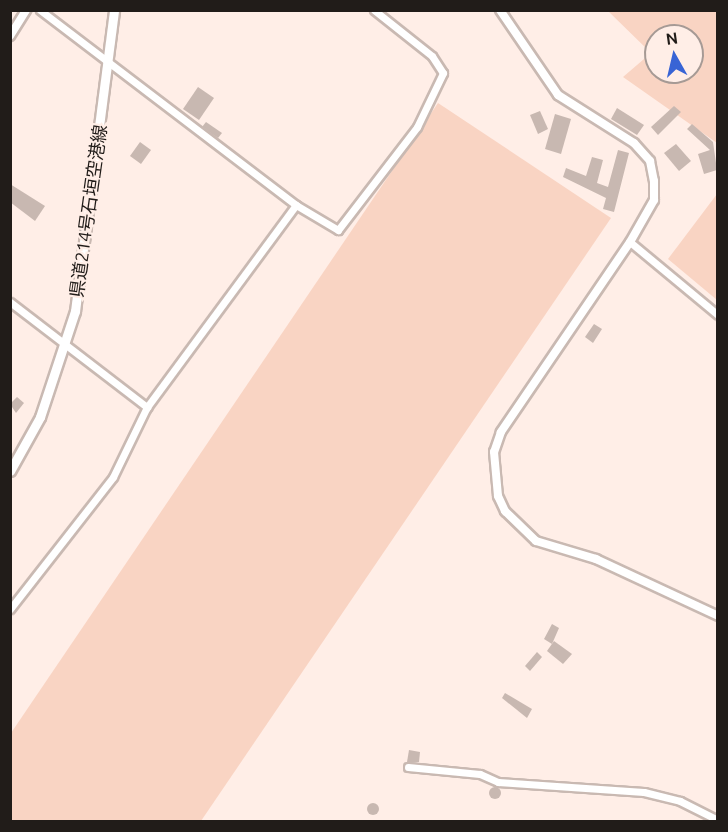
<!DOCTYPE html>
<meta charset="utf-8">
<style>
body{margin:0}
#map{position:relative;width:728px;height:832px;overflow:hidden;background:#ffeee7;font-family:Ubuntu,"Noto Sans JP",sans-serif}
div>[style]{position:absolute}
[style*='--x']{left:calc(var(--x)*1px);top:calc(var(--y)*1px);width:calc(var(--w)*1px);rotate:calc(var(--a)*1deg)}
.green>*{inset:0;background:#f9d4c3}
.building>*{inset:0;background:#c8b8b1}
.round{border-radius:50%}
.roads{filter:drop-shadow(2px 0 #c9b9b2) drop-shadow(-2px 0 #c9b9b2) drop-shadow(0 2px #c9b9b2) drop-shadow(0 -2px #c9b9b2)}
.minor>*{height:7px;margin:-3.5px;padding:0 3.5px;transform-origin:3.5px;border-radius:3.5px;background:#fff}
.tertiary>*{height:8px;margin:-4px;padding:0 4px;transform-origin:4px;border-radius:4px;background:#fff}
.secondary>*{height:9px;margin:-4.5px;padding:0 4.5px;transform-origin:4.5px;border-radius:4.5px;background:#fff}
span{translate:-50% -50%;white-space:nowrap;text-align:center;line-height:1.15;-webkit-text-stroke:4.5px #ffeee7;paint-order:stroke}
.street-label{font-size:18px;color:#211c19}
.frame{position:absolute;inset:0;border:12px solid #211c19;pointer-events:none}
.north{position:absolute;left:644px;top:24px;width:60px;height:60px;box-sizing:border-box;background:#ffeee7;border:2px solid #a69a95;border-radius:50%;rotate:352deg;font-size:16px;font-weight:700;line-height:24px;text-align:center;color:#211c19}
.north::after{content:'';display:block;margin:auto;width:21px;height:27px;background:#3864d5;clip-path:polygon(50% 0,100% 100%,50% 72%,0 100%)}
</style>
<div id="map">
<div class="green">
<div style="clip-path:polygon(evenodd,608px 11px,717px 11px,717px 143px,623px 77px,651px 53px,608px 11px,656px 36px,692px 36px,692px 72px,656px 72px,656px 36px)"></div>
<div style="clip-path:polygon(438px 103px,611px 218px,201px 821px,11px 821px,11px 733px)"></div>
<div style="clip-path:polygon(717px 194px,718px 300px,717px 300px,668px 259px)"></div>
</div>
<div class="building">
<div style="clip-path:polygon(198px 87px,214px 98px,199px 120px,183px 109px)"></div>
<div style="clip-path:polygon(674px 106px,681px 112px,658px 135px,651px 127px)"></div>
<div style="clip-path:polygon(617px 108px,644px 125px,637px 135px,611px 119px)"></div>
<div style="clip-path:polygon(540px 111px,548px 129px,538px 134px,530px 115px)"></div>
<div style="clip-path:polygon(555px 114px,571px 119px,561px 154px,545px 149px)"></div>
<div style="clip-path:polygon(206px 122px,222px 133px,218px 138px,202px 127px)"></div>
<div style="clip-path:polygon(692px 124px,713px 142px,717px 170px,704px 174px,698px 154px,710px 150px,687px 129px)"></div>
<div style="clip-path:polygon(140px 142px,151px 150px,141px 164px,130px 156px)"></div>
<div style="clip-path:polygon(676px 144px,691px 161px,679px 171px,664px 153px)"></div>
<div style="clip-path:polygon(618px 150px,629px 153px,614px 212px,603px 209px,606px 198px,563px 177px,566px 168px,586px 176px,592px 157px,603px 160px,597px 183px,608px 187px)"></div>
<div style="clip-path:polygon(10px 184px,45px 206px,35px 221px,10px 202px)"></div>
<div style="clip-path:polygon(594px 324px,602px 329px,593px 343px,585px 337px)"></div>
<div style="clip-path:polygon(17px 397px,24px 403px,16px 413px,10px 404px)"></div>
<div style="clip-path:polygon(552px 624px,559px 628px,552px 644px,544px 639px)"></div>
<div style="clip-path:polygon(554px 641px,572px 654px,563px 664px,547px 651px)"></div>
<div style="clip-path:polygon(537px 652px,542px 657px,530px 671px,525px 666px)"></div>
<div style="clip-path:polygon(505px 693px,532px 709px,527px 718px,502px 698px)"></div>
<div style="clip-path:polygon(409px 750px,420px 752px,419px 762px,407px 762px)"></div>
<div class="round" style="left:489px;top:787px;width:12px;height:12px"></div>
<div class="round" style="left:367px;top:803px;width:12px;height:12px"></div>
</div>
<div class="roads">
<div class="minor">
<div style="--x:40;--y:10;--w:322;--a:37.3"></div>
<div style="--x:296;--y:205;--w:49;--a:30.8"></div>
<div style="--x:338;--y:230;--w:130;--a:-52.5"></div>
<div style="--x:417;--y:127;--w:60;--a:-64.3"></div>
<div style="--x:443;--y:73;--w:20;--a:-123"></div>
<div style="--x:432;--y:56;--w:74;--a:-141.6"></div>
<div style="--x:630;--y:242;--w:114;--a:39.7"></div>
<div style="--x:10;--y:302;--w:173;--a:37.5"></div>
<div style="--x:10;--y:609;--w:167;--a:-52"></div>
<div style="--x:113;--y:477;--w:78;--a:-64.1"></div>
<div style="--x:147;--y:407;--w:251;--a:-53.6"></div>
<div style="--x:408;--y:767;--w:72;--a:5.6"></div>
<div style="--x:480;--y:774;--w:20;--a:24"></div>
<div style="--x:498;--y:782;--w:146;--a:3.9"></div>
<div style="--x:644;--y:792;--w:37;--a:14"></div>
<div style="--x:680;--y:801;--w:42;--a:26.6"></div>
</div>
<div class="tertiary">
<div style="--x:500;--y:10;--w:103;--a:55.7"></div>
<div style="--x:558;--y:95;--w:90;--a:32.3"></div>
<div style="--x:634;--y:143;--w:24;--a:48"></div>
<div style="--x:650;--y:161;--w:20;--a:79"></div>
<div style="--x:654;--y:181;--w:19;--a:90"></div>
<div style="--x:654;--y:200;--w:48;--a:119.7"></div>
<div style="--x:630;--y:242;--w:230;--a:124.2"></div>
<div style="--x:501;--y:432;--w:21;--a:109"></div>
<div style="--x:494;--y:452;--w:44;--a:84.8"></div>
<div style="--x:498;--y:496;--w:17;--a:65"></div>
<div style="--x:505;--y:511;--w:43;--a:44.1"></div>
<div style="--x:536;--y:541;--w:63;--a:16.7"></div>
<div style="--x:596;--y:559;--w:135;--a:25"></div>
<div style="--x:10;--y:36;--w:31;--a:-58"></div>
</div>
<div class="secondary">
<div style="--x:10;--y:471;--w:62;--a:-60.9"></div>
<div style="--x:40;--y:417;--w:112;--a:-71.7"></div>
<div style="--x:75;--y:311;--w:304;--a:-82.6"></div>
</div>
</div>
<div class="street-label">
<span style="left:88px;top:211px;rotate:-82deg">県道214号石垣空港線</span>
</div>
<div class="frame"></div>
<div class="north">N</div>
</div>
